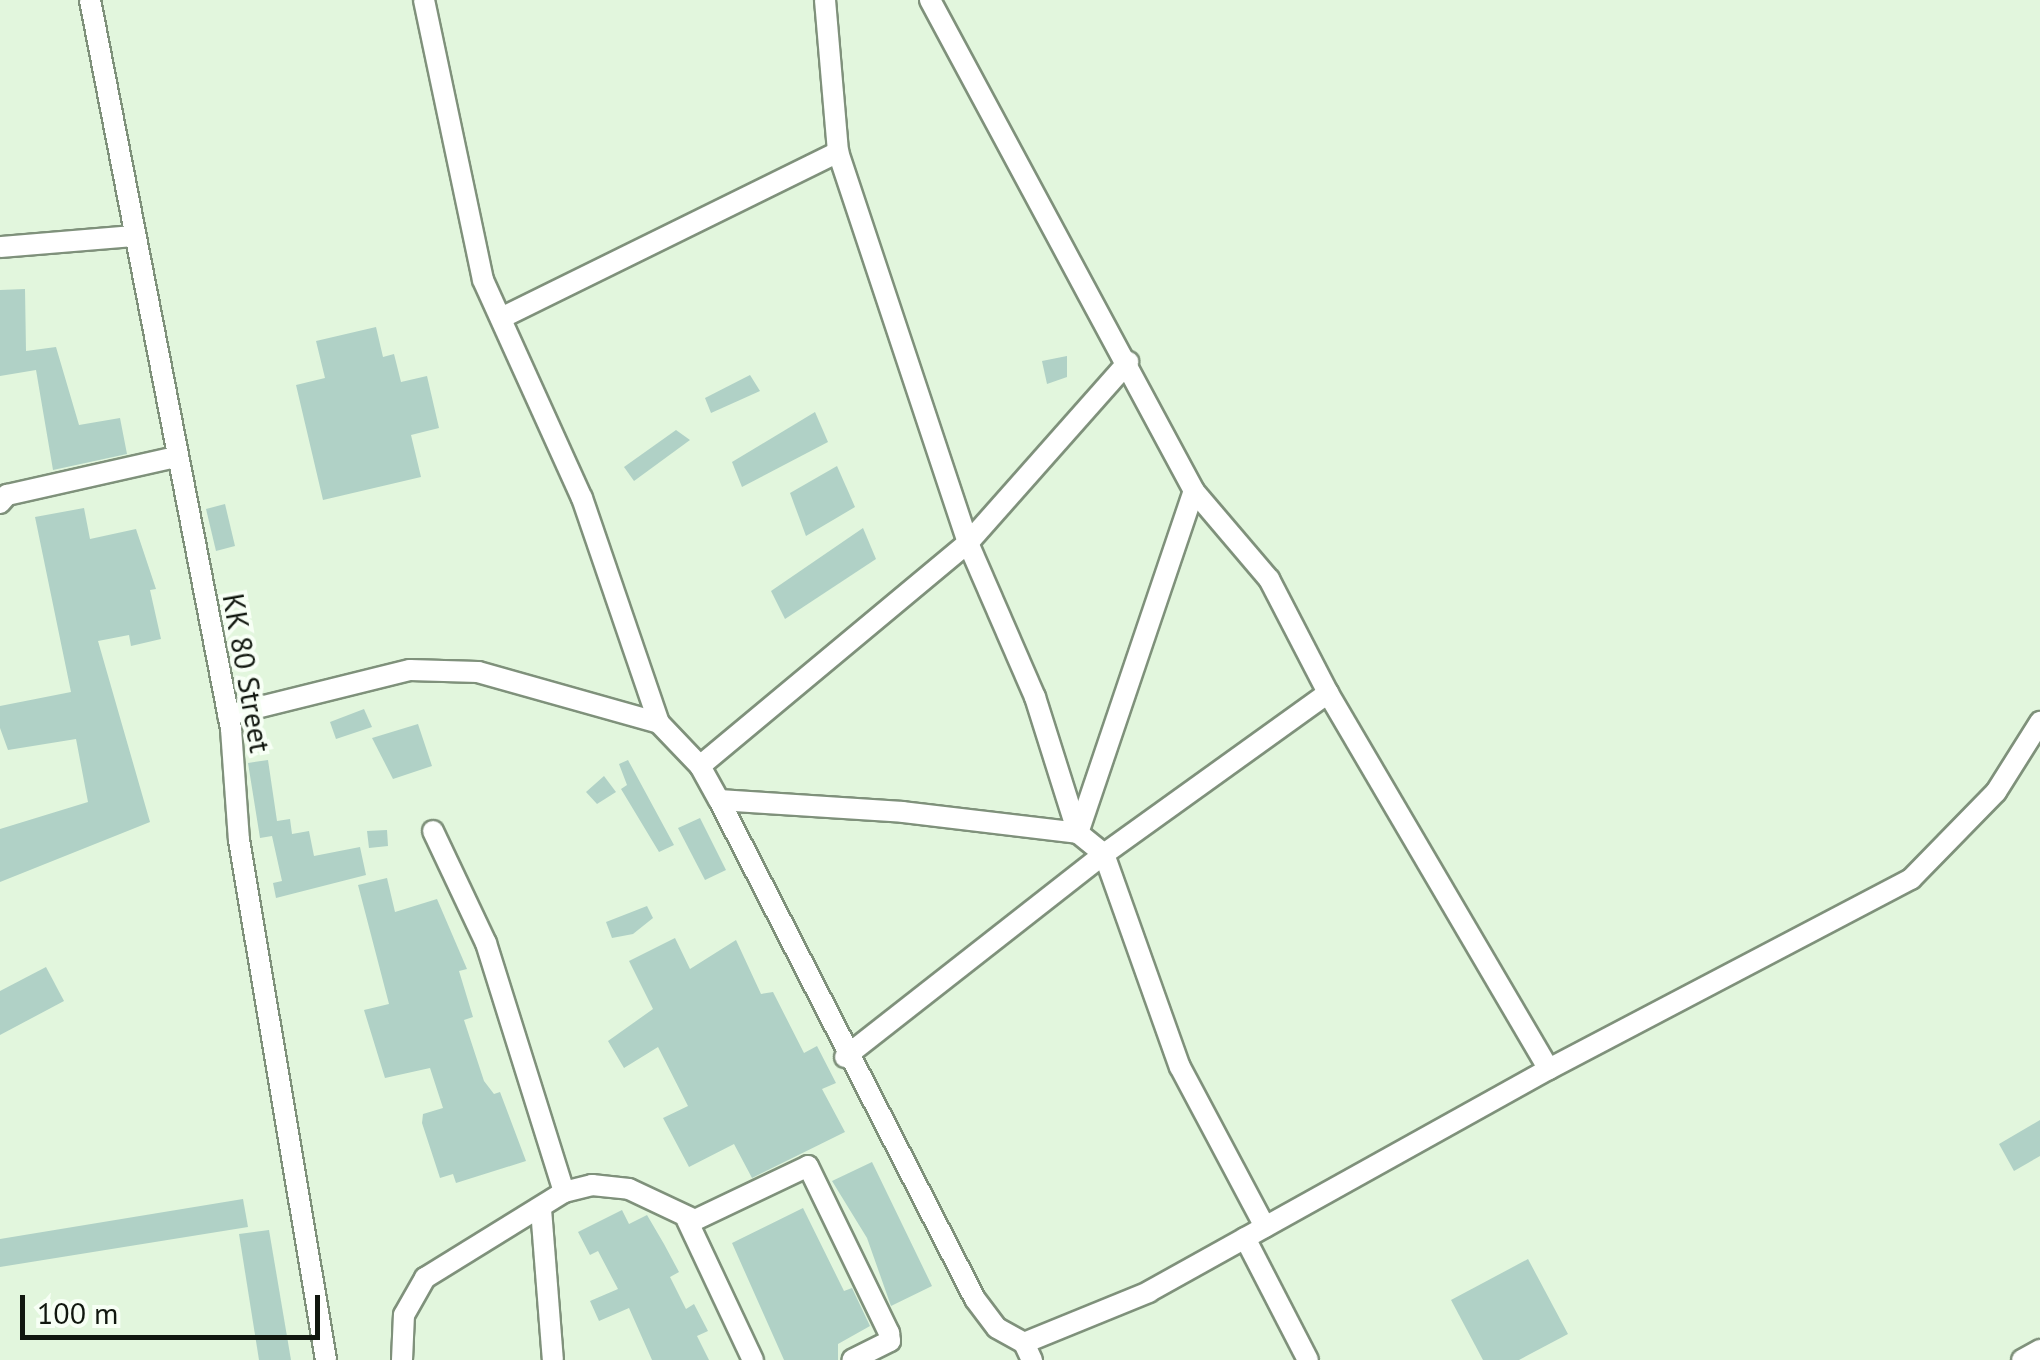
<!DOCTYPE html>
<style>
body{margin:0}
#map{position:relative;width:2040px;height:1360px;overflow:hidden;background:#e2f6dd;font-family:"PT Sans",sans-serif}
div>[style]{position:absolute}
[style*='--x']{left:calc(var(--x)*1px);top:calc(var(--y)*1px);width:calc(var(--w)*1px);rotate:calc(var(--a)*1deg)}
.building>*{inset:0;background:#b0d1c6}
.roads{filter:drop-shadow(2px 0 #7f917b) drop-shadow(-2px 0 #7f917b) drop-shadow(0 2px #7f917b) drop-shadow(0 -2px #7f917b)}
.street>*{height:20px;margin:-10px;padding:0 10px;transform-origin:10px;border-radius:10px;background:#fff}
span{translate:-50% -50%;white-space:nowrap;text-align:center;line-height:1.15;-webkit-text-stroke:8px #f7fff5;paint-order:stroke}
.street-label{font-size:30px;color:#11170f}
.scale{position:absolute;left:20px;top:1295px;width:300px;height:45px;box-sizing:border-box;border:5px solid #11170f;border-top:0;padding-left:12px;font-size:30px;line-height:35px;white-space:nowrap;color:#11170f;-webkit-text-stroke:8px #f7fff5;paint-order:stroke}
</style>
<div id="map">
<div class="building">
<div style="clip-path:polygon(25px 289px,26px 351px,56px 347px,79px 425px,120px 418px,127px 454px,53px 470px,36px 370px,0 376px,0 290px)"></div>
<div style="clip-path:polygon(376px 327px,383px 357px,394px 354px,401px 382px,427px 376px,439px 428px,411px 435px,421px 477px,323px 500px,296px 385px,325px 378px,316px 341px)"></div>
<div style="clip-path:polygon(1067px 356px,1067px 377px,1047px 384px,1042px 361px)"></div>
<div style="clip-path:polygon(750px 375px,760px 391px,711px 413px,705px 398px)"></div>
<div style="clip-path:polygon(815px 412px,828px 442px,742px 487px,732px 462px)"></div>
<div style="clip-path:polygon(676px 430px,690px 440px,634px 481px,624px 467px)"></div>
<div style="clip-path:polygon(837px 466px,855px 507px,806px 536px,790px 493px)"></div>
<div style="clip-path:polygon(225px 504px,235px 546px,216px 551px,206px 509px)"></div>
<div style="clip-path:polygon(84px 508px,90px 539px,136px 529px,156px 589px,150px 590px,161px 639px,131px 646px,129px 635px,98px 641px,150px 822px,0 882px,0 829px,88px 802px,76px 739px,8px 750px,0 728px,0 706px,71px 692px,35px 517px)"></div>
<div style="clip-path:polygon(863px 528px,876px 559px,785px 619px,771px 591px)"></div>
<div style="clip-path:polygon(364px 709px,372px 727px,336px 739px,330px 722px)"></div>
<div style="clip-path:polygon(418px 724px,432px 766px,393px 779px,372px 738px)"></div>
<div style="clip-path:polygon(268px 760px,277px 821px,290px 819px,292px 834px,309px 831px,314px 856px,360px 847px,366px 875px,276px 898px,273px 883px,282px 881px,272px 836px,260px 838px,248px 763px)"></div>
<div style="clip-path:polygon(628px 760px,674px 845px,659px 852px,621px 789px,627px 785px,619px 764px)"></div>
<div style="clip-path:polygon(604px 776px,616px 792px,597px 804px,586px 792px)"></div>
<div style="clip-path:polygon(700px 818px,726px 870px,705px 880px,678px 828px)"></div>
<div style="clip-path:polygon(387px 830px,388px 846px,369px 848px,367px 831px)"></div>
<div style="clip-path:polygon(387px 878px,395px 912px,437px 899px,467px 969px,459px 971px,473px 1017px,464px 1020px,484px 1081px,494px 1094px,500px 1092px,526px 1161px,456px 1183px,453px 1174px,440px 1178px,422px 1123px,423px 1114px,443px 1108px,430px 1068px,385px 1078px,364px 1010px,389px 1004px,358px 885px)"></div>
<div style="clip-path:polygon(647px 906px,653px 918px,633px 934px,612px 938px,606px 922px)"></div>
<div style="clip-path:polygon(675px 938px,690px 969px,736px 940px,761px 994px,773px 992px,804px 1053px,817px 1046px,836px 1083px,822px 1089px,845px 1132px,752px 1178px,734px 1144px,689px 1167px,663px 1118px,688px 1106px,658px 1047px,624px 1068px,608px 1041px,653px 1009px,629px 961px)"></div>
<div style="clip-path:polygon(46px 967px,64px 1001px,0 1035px,0 991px)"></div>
<div style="clip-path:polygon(2040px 1120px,2040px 1156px,2014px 1171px,1999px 1144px)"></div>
<div style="clip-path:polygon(872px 1162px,932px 1286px,891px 1306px,867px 1238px,832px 1181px)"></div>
<div style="clip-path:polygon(243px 1199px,248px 1227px,0 1267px,0 1239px)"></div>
<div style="clip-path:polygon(803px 1208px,844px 1291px,852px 1288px,870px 1326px,838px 1344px,838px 1360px,784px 1360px,732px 1243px)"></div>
<div style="clip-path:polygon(622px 1210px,629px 1224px,647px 1215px,664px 1244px,679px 1272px,670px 1277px,686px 1309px,694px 1304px,708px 1331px,697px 1336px,709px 1360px,652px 1360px,629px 1308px,599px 1321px,590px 1301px,618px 1289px,598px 1251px,590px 1255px,578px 1232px)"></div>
<div style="clip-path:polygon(269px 1230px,291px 1360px,259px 1360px,239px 1234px)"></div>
<div style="clip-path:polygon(1528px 1259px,1568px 1334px,1519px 1360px,1483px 1360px,1451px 1300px)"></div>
</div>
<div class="roads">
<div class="street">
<div style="--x:90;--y:0;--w:743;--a:79.05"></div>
<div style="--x:231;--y:729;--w:111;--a:85.9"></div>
<div style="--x:239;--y:840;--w:527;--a:80.5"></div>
<div style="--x:424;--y:0;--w:286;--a:78.1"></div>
<div style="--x:483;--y:280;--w:239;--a:65.6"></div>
<div style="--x:582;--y:498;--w:238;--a:71.1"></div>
<div style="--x:825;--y:0;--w:153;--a:85.1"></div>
<div style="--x:838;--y:152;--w:412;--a:71.6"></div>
<div style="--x:968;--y:543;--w:168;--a:66.5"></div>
<div style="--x:1035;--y:697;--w:143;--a:72.5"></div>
<div style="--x:1078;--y:833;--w:33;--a:39"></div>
<div style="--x:1104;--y:854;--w:226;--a:70.4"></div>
<div style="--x:1180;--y:1067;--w:181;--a:62"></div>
<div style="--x:930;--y:0;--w:557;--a:61.73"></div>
<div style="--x:1194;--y:491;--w:116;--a:49.6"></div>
<div style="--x:1269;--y:579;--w:128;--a:62.6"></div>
<div style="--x:1328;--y:693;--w:436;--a:59.6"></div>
<div style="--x:1549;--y:1069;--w:458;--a:150.9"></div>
<div style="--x:1149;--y:1292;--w:135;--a:157.8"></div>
<div style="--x:0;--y:247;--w:133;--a:-4.7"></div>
<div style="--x:501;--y:318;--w:376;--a:-26.2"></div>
<div style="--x:0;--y:503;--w:11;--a:-49"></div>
<div style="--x:7;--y:495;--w:173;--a:-12.7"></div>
<div style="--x:228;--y:715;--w:187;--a:-13.9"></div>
<div style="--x:410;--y:670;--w:68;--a:1.7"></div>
<div style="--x:478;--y:672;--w:188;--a:15.7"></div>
<div style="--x:659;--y:723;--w:59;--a:46.4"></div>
<div style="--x:700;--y:766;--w:39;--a:61"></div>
<div style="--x:719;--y:800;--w:561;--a:62.84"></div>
<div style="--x:975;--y:1299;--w:36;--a:53"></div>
<div style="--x:997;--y:1328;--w:31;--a:29"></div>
<div style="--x:1024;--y:1343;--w:19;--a:65"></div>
<div style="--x:700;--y:766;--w:349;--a:-39.8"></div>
<div style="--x:968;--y:543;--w:242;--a:-48.5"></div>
<div style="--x:719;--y:800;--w:184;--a:3.7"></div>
<div style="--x:903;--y:812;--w:176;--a:6.8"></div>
<div style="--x:1078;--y:833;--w:361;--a:-71.3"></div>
<div style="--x:433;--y:831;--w:124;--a:64.7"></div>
<div style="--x:486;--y:943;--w:261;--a:72.6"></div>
<div style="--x:564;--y:1192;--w:29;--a:-14"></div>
<div style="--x:592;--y:1185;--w:37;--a:6"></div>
<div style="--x:629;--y:1189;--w:73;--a:25.2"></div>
<div style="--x:695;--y:1220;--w:125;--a:-25.5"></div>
<div style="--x:808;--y:1166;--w:186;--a:64.1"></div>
<div style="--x:889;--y:1333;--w:8;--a:83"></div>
<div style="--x:890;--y:1341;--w:42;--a:153.4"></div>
<div style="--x:845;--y:1057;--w:329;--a:-38.1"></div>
<div style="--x:1104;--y:854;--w:276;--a:-35.7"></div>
<div style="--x:1549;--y:1069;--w:409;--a:-27.7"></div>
<div style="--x:1911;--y:879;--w:122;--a:-45.7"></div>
<div style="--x:1996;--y:792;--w:83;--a:-57.8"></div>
<div style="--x:541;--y:1209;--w:151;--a:85.5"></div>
<div style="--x:687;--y:1220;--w:155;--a:64.8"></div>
<div style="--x:1245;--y:1238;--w:137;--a:62.7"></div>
<div style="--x:402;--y:1360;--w:45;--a:-87.5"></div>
<div style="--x:404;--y:1315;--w:43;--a:-60.4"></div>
<div style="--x:425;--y:1278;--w:163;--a:-31.7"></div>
<div style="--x:2022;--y:1360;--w:21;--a:-29"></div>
</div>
</div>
<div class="street-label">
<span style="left:247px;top:673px;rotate:80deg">KK 80 Street</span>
</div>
<div class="scale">100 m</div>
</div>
